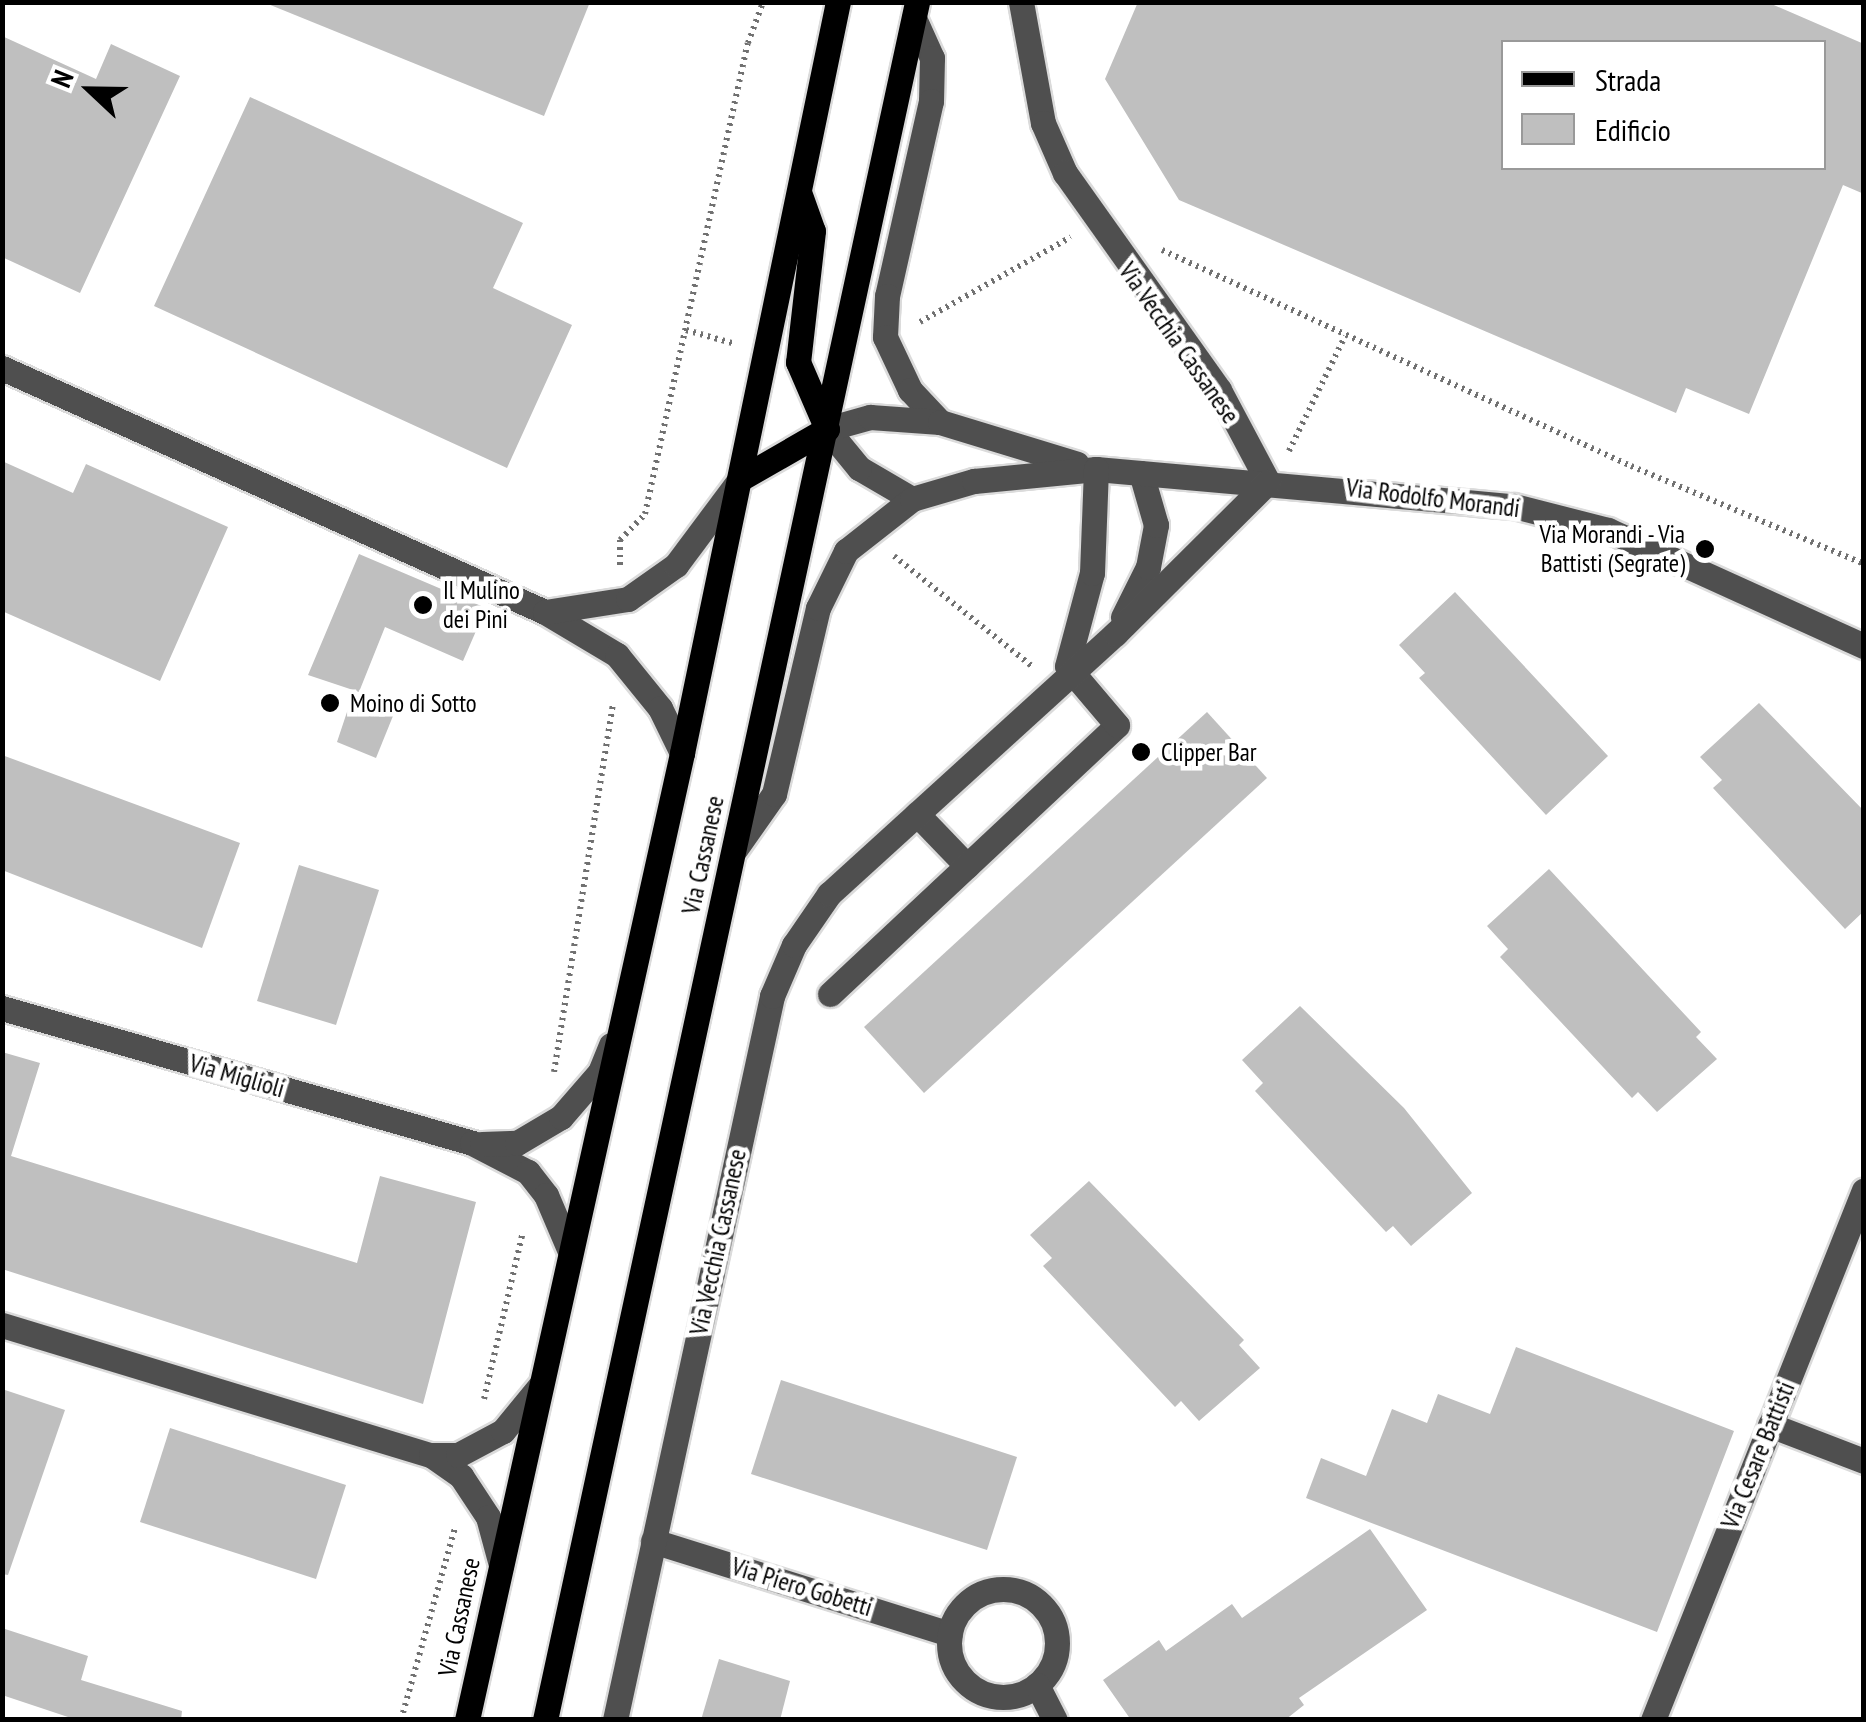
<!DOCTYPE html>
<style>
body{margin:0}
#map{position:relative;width:1866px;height:1722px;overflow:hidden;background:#fff;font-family:"PT Sans Narrow",sans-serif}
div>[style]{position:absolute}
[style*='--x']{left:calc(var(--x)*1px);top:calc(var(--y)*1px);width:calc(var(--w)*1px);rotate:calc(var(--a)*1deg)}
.building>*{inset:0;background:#bfbfbf}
.path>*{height:6px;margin-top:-3px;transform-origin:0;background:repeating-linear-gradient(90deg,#717171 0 2.5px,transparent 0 7.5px)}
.roads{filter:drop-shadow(2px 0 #dbdbdb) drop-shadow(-2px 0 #dbdbdb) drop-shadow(0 2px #dbdbdb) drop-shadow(0 -2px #dbdbdb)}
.minor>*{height:25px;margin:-12.5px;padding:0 12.5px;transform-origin:12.5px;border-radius:12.5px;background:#4f4f4f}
.minor>.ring{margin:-12.5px;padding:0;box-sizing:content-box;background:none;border:25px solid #4f4f4f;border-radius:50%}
.major>*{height:25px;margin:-12.5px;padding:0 12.5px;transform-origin:12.5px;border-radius:12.5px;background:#000}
.dots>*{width:28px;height:28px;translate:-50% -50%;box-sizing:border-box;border:5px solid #fff;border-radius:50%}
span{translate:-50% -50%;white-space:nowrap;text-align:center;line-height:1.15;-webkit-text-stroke:9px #fff;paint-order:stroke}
.street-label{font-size:25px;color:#000}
.poi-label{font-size:25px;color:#000}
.right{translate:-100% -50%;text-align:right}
.left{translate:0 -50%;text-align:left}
.frame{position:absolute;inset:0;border:5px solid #000;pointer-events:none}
.legend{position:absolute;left:1501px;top:40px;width:325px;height:130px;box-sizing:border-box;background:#fff;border:2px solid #999;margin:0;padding:12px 18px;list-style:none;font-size:30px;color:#000}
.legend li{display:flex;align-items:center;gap:20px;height:50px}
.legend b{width:50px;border:2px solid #999}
.north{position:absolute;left:40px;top:40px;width:100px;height:100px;-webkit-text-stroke:8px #fff;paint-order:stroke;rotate:292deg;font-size:28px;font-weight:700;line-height:40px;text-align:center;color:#000}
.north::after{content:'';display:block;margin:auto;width:35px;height:45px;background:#000;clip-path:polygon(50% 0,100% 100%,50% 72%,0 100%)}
</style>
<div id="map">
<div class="building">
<div style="clip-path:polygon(263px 2px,590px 2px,544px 116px)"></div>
<div style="clip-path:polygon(evenodd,1138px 2px,1767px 2px,1864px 44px,1864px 194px,1843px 185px,1749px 414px,1686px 388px,1676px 413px,1179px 200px,1105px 79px,1138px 2px,1504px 42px,1824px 42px,1824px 168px,1504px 168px,1504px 42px)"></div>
<div style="clip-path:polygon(2px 36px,96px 79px,111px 44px,180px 76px,80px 293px,2px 257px)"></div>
<div style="clip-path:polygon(250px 97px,523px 223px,493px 288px,572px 325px,507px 468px,154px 306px)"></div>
<div style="clip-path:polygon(2px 461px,73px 493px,86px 464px,228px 527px,160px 681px,2px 611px)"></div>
<div style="clip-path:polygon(359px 554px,486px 608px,463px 661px,385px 627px,359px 692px,308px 675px)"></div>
<div style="clip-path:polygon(1455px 592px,1608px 756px,1546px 815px,1419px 678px,1425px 673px,1399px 645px)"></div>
<div style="clip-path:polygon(353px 694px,395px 711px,376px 758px,337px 742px)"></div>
<div style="clip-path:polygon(1759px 703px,1864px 811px,1864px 911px,1845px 929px,1713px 788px,1722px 780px,1700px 757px)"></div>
<div style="clip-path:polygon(1207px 712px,1267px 778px,924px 1093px,864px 1027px)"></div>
<div style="clip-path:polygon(2px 755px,240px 843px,202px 948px,2px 870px)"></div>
<div style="clip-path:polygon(299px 865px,379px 890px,336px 1025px,257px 1001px)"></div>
<div style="clip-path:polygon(1549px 869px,1701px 1032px,1696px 1037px,1717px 1059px,1657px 1112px,1638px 1092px,1632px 1098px,1500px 957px,1508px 949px,1487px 926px)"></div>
<div style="clip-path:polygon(1300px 1006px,1404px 1108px,1472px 1193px,1411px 1246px,1393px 1226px,1386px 1232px,1255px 1091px,1263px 1083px,1242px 1060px)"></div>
<div style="clip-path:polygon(2px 1052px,40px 1063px,11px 1156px,357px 1263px,380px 1176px,476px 1202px,423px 1404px,2px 1269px)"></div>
<div style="clip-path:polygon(1089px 1181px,1244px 1340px,1239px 1345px,1260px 1368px,1199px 1421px,1181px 1401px,1175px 1407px,1043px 1266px,1052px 1258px,1030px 1235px)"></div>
<div style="clip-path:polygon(1516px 1347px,1734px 1431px,1657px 1632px,1306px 1498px,1321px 1458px,1366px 1476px,1392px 1409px,1427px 1423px,1438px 1394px,1490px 1414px)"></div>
<div style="clip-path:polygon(781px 1380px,1017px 1457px,987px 1550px,751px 1474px)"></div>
<div style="clip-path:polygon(2px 1389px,65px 1410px,8px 1575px,2px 1574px)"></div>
<div style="clip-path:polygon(170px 1428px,346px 1485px,316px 1579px,140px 1522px)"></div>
<div style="clip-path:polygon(1370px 1529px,1427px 1610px,1299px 1698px,1304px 1705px,1285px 1720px,1131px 1720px,1103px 1680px,1159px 1640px,1166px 1651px,1232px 1604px,1242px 1618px)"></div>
<div style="clip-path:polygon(2px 1628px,88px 1656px,81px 1680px,182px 1711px,181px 1720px,77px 1720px,2px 1695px)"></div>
<div style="clip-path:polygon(719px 1659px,790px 1681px,780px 1720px,701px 1720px)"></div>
</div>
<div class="path">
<div style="--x:1162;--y:250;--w:516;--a:24.73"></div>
<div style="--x:1631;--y:466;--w:253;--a:22.8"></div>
<div style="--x:920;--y:322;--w:173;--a:-29.4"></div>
<div style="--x:686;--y:330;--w:51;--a:15.9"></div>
<div style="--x:1289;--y:451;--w:128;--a:-64"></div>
<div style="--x:894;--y:556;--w:178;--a:38.6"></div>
<div style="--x:620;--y:565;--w:25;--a:-90"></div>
<div style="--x:620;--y:540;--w:36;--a:-46"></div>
<div style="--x:645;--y:514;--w:482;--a:-77.7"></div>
<div style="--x:748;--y:43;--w:44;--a:-69.9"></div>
<div style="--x:554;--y:1072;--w:373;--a:-80.9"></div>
<div style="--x:484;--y:1399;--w:172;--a:-76.9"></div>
<div style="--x:401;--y:1720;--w:199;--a:-74.3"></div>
</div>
<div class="roads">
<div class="minor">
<div style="--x:1021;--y:2;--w:123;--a:79.7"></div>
<div style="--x:1043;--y:123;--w:55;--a:66.3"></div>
<div style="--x:1065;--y:173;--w:266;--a:54.6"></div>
<div style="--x:1219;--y:390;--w:104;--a:62"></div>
<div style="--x:914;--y:18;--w:44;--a:65.8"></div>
<div style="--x:932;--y:58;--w:43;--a:91.3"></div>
<div style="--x:931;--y:101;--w:200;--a:102.7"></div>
<div style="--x:887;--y:296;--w:41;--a:92.8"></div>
<div style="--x:885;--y:337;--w:59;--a:64.7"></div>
<div style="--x:910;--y:390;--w:44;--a:46.8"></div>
<div style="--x:2;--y:368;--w:595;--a:24.2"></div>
<div style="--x:545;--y:612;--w:84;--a:30.8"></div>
<div style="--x:617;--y:655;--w:68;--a:50.9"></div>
<div style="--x:660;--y:708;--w:50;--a:63.9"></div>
<div style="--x:912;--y:499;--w:61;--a:-149.7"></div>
<div style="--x:859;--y:468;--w:50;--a:-129.4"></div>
<div style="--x:827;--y:429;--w:45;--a:-15.6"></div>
<div style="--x:870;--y:417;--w:70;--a:4.1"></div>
<div style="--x:940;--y:422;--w:143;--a:17"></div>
<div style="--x:545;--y:612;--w:84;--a:-8.9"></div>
<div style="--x:628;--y:599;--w:59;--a:-35.3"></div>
<div style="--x:676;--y:565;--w:107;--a:-53.3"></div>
<div style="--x:1123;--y:617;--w:56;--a:-63.4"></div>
<div style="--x:1148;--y:567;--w:43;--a:-79.2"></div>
<div style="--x:1156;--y:525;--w:54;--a:-106.1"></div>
<div style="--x:917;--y:814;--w:72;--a:46.1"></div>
<div style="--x:736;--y:848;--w:66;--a:-54.9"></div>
<div style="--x:774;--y:794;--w:191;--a:-76.7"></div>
<div style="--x:818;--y:608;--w:64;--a:-63.8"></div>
<div style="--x:846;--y:551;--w:84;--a:-38.2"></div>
<div style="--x:912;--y:499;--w:65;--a:-16.2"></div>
<div style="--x:974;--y:481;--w:123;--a:-5.6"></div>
<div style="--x:1096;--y:469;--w:420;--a:5.1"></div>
<div style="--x:1514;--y:506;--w:97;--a:14.3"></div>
<div style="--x:1608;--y:530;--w:281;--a:24.4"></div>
<div style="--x:830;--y:994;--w:393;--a:-43.1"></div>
<div style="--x:1117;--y:725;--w:77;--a:-130.3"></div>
<div style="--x:1067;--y:666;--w:96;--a:-75"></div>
<div style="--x:1092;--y:573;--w:104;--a:-87.8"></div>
<div style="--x:2;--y:1008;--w:489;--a:16"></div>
<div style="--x:472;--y:1143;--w:63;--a:27.4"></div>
<div style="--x:528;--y:1172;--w:29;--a:52"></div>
<div style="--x:546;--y:1195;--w:59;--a:66.9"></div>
<div style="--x:482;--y:1144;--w:35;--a:-2"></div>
<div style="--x:517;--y:1143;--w:51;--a:-30.6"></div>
<div style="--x:561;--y:1117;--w:60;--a:-49.1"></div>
<div style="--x:600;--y:1072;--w:29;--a:-68"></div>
<div style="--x:2;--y:1325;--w:448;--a:16.9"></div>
<div style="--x:431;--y:1455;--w:37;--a:35"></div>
<div style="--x:461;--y:1476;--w:49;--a:56.6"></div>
<div style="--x:488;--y:1517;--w:50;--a:74.8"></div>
<div style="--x:1770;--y:1425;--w:101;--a:21"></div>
<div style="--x:431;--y:1455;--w:27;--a:0"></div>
<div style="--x:458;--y:1455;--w:51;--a:-28.1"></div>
<div style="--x:503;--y:1431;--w:57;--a:-50.7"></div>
<div style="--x:653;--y:1541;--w:311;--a:17.4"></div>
<div class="ring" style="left:949px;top:1589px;width:83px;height:83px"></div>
<div style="--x:1037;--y:1685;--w:39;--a:63"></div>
<div style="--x:615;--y:1720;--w:741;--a:-77.76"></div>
<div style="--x:772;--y:996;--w:56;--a:-66.7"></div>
<div style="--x:794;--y:945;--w:62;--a:-55.5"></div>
<div style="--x:829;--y:894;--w:387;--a:-42.3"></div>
<div style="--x:1115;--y:634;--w:216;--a:-44.8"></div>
<div style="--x:1653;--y:1720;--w:570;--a:-68.29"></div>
</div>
<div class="major">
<div style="--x:799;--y:192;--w:41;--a:70.3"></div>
<div style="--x:813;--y:231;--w:132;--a:96.5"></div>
<div style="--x:798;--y:362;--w:73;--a:66.6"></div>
<div style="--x:740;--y:479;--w:100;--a:-29.9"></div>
<div style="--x:467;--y:1720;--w:991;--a:-77.46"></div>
<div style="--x:682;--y:753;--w:767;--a:-78.27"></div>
<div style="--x:545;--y:1720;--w:1758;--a:-77.78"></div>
</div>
</div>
<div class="dots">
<div style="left:1705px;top:549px;background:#000"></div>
<div style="left:423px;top:605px;background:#000"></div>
<div style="left:330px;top:703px;background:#000"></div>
<div style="left:1141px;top:752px;background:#000"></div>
</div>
<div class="street-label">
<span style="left:1179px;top:343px;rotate:55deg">Via Vecchia Cassanese</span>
<span style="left:1433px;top:498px;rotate:7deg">Via Rodolfo Morandi</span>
<span style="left:703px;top:855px;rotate:-78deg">Via Cassanese</span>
<span style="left:237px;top:1076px;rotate:16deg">Via Miglioli</span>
<span style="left:718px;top:1242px;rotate:-78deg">Via Vecchia Cassanese</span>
<span style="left:1758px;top:1455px;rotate:-68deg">Via Cesare Battisti</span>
<span style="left:802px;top:1587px;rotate:17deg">Via Piero Gobetti</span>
<span style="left:459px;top:1617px;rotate:-78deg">Via Cassanese</span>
</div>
<div class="poi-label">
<span class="right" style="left:1685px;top:549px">Via Morandi - Via<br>Battisti (Segrate)</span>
<span class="left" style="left:443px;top:605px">Il Mulino<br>dei Pini</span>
<span class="left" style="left:350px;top:703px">Moino di Sotto</span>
<span class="left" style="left:1161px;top:752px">Clipper Bar</span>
</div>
<div class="frame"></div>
<ul class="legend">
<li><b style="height:12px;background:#000"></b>Strada</li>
<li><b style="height:28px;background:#bfbfbf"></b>Edificio</li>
</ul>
<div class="north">N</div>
</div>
